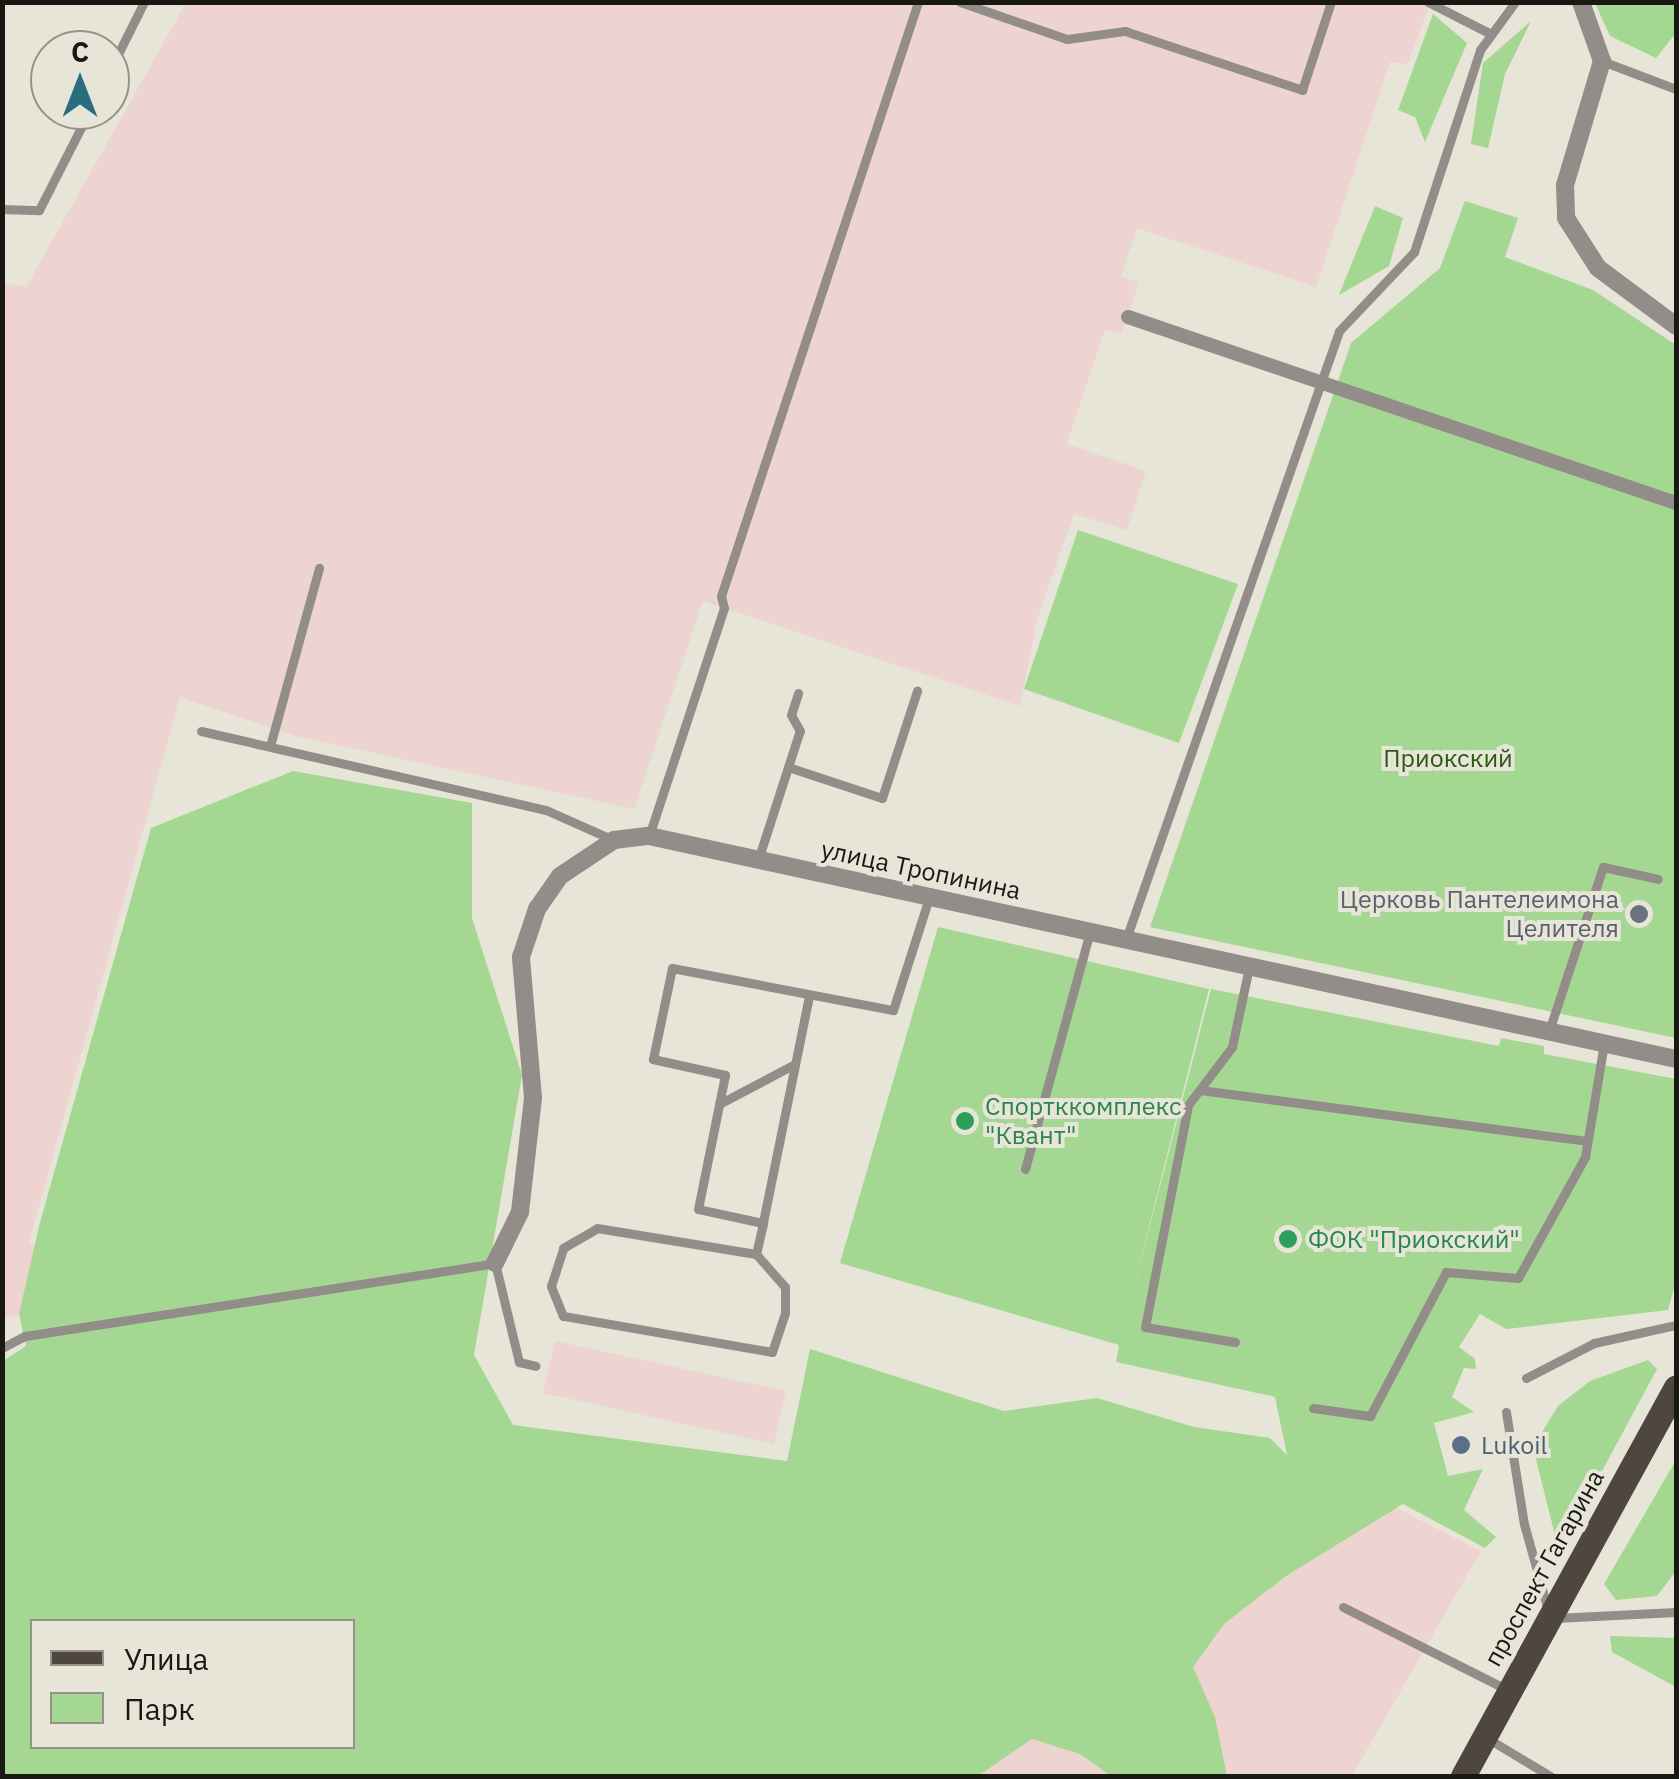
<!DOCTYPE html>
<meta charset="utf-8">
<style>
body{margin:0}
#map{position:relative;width:1679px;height:1779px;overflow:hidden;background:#e7e5d7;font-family:"IBM Plex Sans",sans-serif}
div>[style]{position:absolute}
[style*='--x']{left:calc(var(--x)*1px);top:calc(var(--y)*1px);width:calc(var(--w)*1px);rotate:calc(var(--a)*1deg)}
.industrial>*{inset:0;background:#eed4d1}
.green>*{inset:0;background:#a4d791}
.service>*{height:9px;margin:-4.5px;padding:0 4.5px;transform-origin:4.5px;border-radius:4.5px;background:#928d89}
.pedestrian>*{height:14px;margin:-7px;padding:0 7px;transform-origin:7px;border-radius:7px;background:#928d89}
.minor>*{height:18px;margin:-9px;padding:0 9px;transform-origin:9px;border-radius:9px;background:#928d89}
.primary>*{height:25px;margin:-12.5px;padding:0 12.5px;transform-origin:12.5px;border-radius:12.5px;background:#4f4640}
.dots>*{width:28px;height:28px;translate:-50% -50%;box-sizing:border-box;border:5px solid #e7e5d7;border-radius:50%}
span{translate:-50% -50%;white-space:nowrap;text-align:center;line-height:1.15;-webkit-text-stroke:8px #e7e5d7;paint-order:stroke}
.park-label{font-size:25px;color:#2a5b10}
.street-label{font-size:25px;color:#191813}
.worship-label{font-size:25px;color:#5b616d}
.right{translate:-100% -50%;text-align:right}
.leisure-label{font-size:25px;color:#27864d}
.left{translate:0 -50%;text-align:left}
.service-label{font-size:25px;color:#4e5e75}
.frame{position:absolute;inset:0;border:5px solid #191813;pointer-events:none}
.legend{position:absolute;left:30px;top:1619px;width:325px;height:130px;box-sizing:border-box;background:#e7e5d7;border:2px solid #959389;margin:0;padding:12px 18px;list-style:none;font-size:30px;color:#191813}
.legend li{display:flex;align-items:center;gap:20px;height:50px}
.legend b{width:50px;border:2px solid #959389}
.north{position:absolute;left:30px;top:30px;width:100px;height:100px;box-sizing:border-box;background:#e7e5d7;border:2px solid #959389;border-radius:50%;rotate:0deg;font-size:28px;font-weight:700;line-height:40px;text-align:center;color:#191813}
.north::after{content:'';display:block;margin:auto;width:35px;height:45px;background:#296e7e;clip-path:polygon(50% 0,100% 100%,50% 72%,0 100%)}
</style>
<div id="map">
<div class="industrial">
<div style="clip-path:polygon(186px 3px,1430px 3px,1408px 64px,1390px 62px,1316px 287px,1137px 228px,1121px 276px,1139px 283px,1121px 334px,1105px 330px,1067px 444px,1146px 471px,1127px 530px,1074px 514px,1037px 620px,1020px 706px,703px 601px,634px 809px,295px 736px,180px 697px,29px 1243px,56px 1258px,42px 1312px,3px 1318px,2px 283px,26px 287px)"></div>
<div style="clip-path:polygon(555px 1341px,786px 1391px,774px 1444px,543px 1393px)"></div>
<div style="clip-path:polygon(1390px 1505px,1481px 1551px,1352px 1776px,967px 1776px)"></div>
</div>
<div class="green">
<div style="clip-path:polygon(1595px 3px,1676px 3px,1676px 33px,1656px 58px,1610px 36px)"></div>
<div style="clip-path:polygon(1433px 14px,1467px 43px,1425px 142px,1415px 117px,1398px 110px)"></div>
<div style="clip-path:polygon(1531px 21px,1505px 74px,1488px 148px,1471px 144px,1483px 63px)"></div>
<div style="clip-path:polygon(1465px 201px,1518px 218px,1505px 257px,1593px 290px,1676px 345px,1676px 1038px,1150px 927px,1351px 343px,1440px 268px)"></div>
<div style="clip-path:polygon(1375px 206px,1403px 218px,1389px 266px,1339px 295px)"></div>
<div style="clip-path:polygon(1078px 530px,1238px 584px,1179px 743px,1024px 689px)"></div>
<div style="clip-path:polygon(evenodd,293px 771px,472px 803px,472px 918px,522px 1075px,474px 1355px,513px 1425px,787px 1461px,810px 1349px,1004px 1411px,1097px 1398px,1194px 1427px,1270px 1438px,1287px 1455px,1275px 1397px,1116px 1362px,1119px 1345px,840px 1263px,938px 927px,1209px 989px,1129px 1306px,1211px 989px,1499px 1046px,1501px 1038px,1544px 1046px,1544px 1054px,1676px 1079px,1676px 1281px,1668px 1310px,1506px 1329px,1480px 1314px,1459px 1347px,1475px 1359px,1476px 1369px,1464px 1368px,1452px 1397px,1474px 1412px,1434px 1423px,1448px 1476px,1483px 1469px,1464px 1510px,1496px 1537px,1485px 1548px,1403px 1504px,1286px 1576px,1224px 1624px,1193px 1667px,1215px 1717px,1227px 1776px,1111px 1776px,1080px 1754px,1032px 1739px,978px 1776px,3px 1776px,3px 1361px,26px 1346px,19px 1314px,39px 1226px,151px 828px,293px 771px,32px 1622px,352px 1622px,352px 1746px,32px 1746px,32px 1622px)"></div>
<div style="clip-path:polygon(1648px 1360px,1657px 1369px,1559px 1551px,1533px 1447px,1558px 1406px,1590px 1381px)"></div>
<div style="clip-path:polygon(1676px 1460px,1676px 1571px,1657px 1596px,1616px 1600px,1604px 1584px)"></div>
<div style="clip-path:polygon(1610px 1636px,1676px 1638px,1676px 1687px,1612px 1652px)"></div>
</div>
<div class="service">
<div style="--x:960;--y:2;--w:113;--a:19.1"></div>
<div style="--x:1067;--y:39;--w:59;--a:-7.9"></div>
<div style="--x:1125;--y:31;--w:187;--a:18.4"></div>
<div style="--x:1302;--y:90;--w:93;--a:-71.8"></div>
<div style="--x:1428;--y:2;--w:71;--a:26.9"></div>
<div style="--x:1602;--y:61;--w:79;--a:20.7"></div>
<div style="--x:110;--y:70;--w:76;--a:-63.4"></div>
<div style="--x:2;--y:209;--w:37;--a:2"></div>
<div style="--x:39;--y:210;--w:112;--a:-63"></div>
<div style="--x:201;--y:731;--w:354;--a:12.9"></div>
<div style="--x:546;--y:810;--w:71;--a:24"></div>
<div style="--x:270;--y:746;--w:185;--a:-74.6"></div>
<div style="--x:788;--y:767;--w:38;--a:-72"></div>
<div style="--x:800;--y:731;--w:18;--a:-119"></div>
<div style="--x:791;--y:715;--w:23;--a:-72"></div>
<div style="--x:649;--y:836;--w:240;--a:-71.8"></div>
<div style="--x:724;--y:608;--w:12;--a:-104"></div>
<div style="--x:721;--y:596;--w:626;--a:-71.65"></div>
<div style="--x:758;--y:860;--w:98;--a:-72.1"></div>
<div style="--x:788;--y:767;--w:99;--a:18.3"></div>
<div style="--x:882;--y:798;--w:113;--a:-71.9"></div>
<div style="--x:1126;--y:939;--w:644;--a:-70.69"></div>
<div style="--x:1339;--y:331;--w:109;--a:-46.5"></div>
<div style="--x:1414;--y:252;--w:213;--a:-71.9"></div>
<div style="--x:1480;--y:50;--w:59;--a:-53.9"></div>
<div style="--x:809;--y:996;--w:232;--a:101.5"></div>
<div style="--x:763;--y:1223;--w:66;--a:-167.8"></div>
<div style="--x:698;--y:1209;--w:137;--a:-78.6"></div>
<div style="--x:725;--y:1075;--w:74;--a:-167.5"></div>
<div style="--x:653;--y:1059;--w:93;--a:-78.2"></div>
<div style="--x:672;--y:968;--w:225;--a:10.8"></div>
<div style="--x:893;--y:1010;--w:118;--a:-72.2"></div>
<div style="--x:1549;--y:1031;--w:173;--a:-71.8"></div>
<div style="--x:1603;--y:867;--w:56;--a:12.3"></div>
<div style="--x:1200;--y:1090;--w:390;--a:7.5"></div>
<div style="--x:719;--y:1104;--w:86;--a:-27.8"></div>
<div style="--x:1025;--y:1169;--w:246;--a:-74.7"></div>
<div style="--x:756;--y:1254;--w:44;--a:48.7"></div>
<div style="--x:785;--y:1287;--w:26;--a:90"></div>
<div style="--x:785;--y:1313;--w:41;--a:108.4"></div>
<div style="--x:772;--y:1352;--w:212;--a:-170.2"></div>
<div style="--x:563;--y:1316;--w:32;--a:-112"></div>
<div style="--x:551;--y:1286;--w:40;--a:-72"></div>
<div style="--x:563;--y:1248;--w:39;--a:-30"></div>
<div style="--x:597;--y:1228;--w:161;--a:9.3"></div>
<div style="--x:756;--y:1254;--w:32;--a:-77"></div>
<div style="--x:1235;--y:1342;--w:91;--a:-170.5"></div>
<div style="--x:1145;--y:1327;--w:226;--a:-79"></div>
<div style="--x:1188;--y:1105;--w:73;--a:-52.8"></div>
<div style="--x:1232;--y:1047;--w:82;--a:-78"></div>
<div style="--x:2;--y:1348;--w:26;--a:-28"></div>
<div style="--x:25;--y:1336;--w:476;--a:-8.8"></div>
<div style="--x:495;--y:1263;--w:102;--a:76.4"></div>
<div style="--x:519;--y:1362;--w:17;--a:13"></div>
<div style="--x:1526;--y:1378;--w:76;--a:-27.2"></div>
<div style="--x:1594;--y:1343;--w:84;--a:-12.4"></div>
<div style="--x:1313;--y:1408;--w:58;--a:8"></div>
<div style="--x:1370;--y:1416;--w:163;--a:-62.2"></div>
<div style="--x:1446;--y:1272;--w:72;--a:4.8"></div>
<div style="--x:1518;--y:1278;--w:138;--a:-61"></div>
<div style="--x:1585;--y:1157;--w:116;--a:-80.5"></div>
<div style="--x:1506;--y:1412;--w:113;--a:80.9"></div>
<div style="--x:1524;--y:1524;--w:86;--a:74.5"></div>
<div style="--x:1343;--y:1607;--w:185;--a:26.7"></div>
<div style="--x:1555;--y:1618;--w:121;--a:-2.8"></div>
<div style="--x:1487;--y:1738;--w:74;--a:31.1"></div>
</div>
<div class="pedestrian">
<div style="--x:1128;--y:317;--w:579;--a:18.75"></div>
</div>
<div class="minor">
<div style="--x:1581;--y:2;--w:63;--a:70.4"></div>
<div style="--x:1602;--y:61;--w:129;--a:106.6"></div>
<div style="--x:1565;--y:185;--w:33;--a:88"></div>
<div style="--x:1566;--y:218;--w:59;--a:57.4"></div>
<div style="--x:1598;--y:268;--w:97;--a:36.6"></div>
<div style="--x:495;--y:1263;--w:57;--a:-63.9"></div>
<div style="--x:520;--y:1212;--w:115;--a:-83.5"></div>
<div style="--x:533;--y:1098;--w:142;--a:-94.9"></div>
<div style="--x:521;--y:957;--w:51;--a:-71.6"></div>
<div style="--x:537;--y:909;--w:40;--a:-55.1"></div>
<div style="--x:560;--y:876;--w:65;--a:-33.7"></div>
<div style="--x:614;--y:840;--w:35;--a:-7"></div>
<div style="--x:649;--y:836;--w:1051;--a:12.25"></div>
</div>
<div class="primary">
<div style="--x:1463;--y:1776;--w:443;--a:-61.3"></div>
</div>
<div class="dots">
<div style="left:1639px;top:914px;background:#6b7280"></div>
<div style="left:965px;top:1121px;background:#2e9e5b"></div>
<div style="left:1288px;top:1239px;background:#2e9e5b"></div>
<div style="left:1461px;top:1445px;background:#5c6f8a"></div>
</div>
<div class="park-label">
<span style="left:1448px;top:758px">Приокский</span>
</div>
<div class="street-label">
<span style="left:921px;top:870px;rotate:12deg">улица Тропинина</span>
<span style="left:1544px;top:1568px;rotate:-61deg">проспект Гагарина</span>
</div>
<div class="worship-label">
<span class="right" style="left:1619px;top:914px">Церковь Пантелеимона<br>Целителя</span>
</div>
<div class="leisure-label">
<span class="left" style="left:985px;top:1121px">Спортккомплекс<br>"Квант"</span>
<span class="left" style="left:1308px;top:1239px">ФОК "Приокский"</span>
</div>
<div class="service-label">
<span class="left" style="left:1481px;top:1445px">Lukoil</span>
</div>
<div class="frame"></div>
<ul class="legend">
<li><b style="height:12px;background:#4f4640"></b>Улица</li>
<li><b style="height:28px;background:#a4d791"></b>Парк</li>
</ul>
<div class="north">С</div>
</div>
